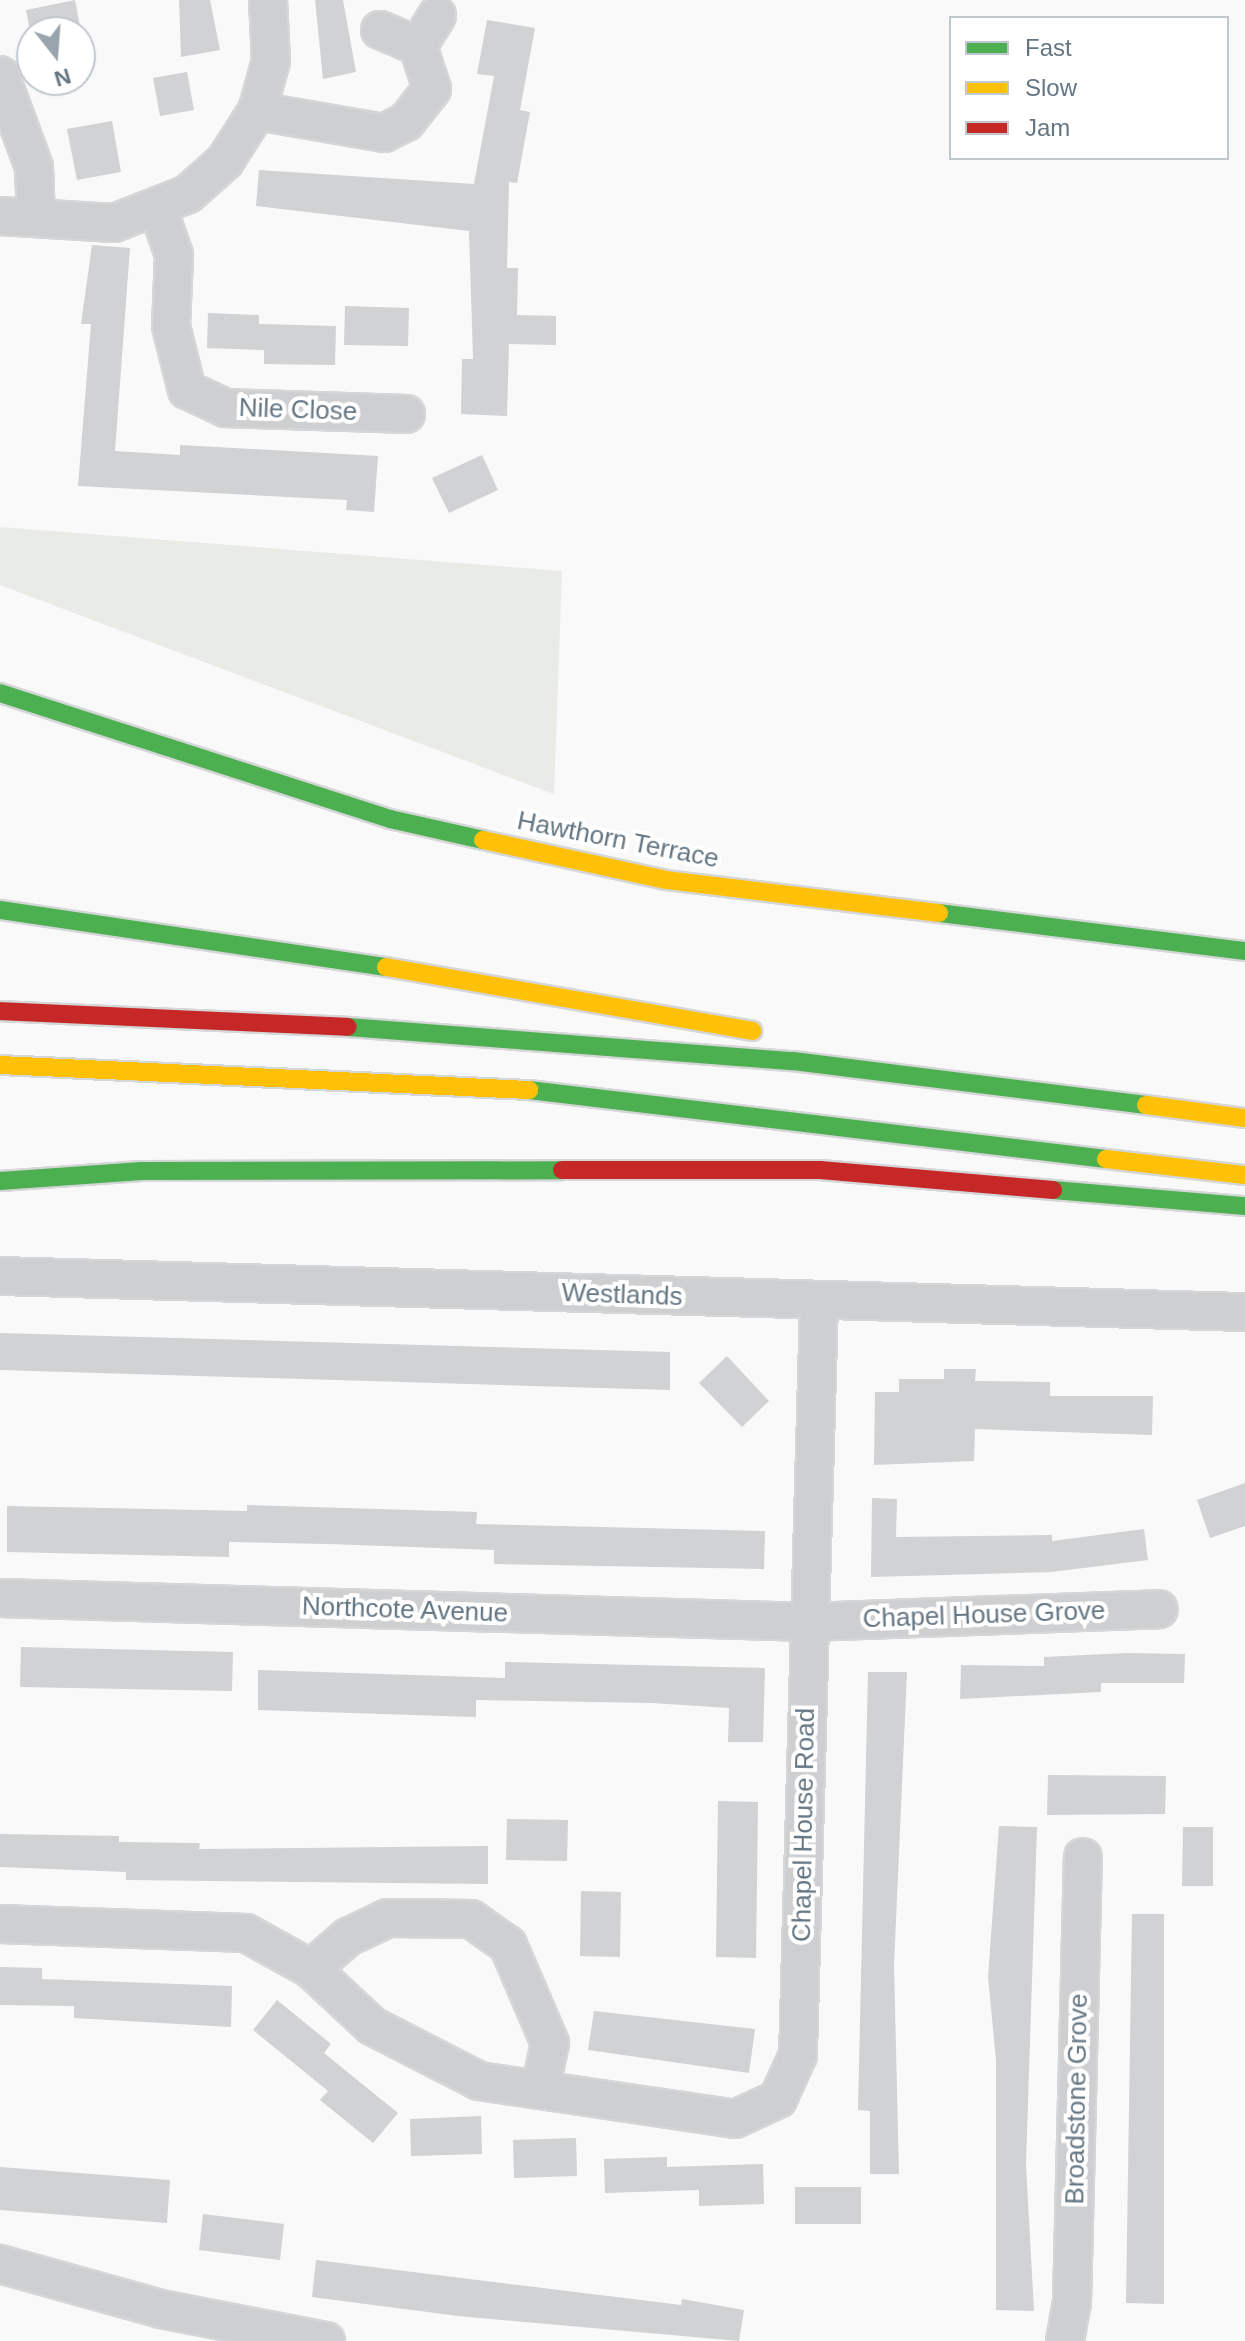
<!DOCTYPE html>
<style>
body{margin:0}
#map{position:relative;width:1245px;height:2341px;overflow:hidden;background:#f9f9f9;font-family:Helvetica,sans-serif}
div>[style]{position:absolute}
[style*='--x']{left:calc(var(--x)*1px);top:calc(var(--y)*1px);width:calc(var(--w)*1px);rotate:calc(var(--a)*1deg)}
.green>*{inset:0;background:#e8ebe6}
.building>*{inset:0;background:#d0d2d3}
.roads{filter:drop-shadow(2px 0 #d5d6d7) drop-shadow(-2px 0 #d5d6d7) drop-shadow(0 2px #d5d6d7) drop-shadow(0 -2px #d5d6d7)}
.street>*{height:36px;margin:-18px;padding:0 18px;transform-origin:18px;border-radius:18px;background:#cecfd0}
.fast>*{height:18px;margin:-9px;padding:0 9px;transform-origin:9px;border-radius:9px;background:#4caf50}
.slow>*{height:18px;margin:-9px;padding:0 9px;transform-origin:9px;border-radius:9px;background:#ffc107}
.jam>*{height:18px;margin:-9px;padding:0 9px;transform-origin:9px;border-radius:9px;background:#c62828}
span{translate:-50% -50%;white-space:nowrap;text-align:center;line-height:1.15;-webkit-text-stroke:8px #fff;paint-order:stroke}
.street-label{font-size:26px;color:#657683}
.legend{position:absolute;left:949px;top:16px;width:280px;height:144px;box-sizing:border-box;background:#fff;border:2px solid #c1c8cd;margin:0;padding:10px 14px;list-style:none;font-size:24px;color:#657683}
.legend li{display:flex;align-items:center;gap:16px;height:40px}
.legend b{width:40px;border:2px solid #c1c8cd}
.north{position:absolute;left:16px;top:16px;width:80px;height:80px;box-sizing:border-box;background:#fff;border:2px solid #c1c8cd;border-radius:50%;rotate:163deg;font-size:22px;font-weight:700;line-height:32px;text-align:center;color:#657683}
.north::after{content:'';display:block;margin:auto;width:28px;height:36px;background:#99a4ac;clip-path:polygon(50% 0,100% 100%,50% 72%,0 100%)}
</style>
<div id="map">
<div class="green">
<div style="clip-path:polygon(0 527px,562px 571px,554px 794px,0 585px)"></div>
</div>
<div class="building">
<div style="clip-path:polygon(75px 0,81px 32px,30px 32px,26px 10px)"></div>
<div style="clip-path:polygon(179px 0,210px 0,220px 50px,181px 57px)"></div>
<div style="clip-path:polygon(315px 0,343px 0,356px 72px,323px 79px)"></div>
<div style="clip-path:polygon(487px 20px,535px 28px,520px 110px,530px 112px,517px 183px,509px 182px,507px 268px,518px 268px,517px 315px,556px 316px,556px 345px,509px 344px,507px 416px,461px 414px,462px 359px,473px 359px,469px 231px,256px 206px,259px 170px,474px 184px,494px 76px,477px 74px)"></div>
<div style="clip-path:polygon(187px 72px,194px 110px,160px 116px,153px 78px)"></div>
<div style="clip-path:polygon(112px 121px,121px 172px,77px 180px,67px 129px)"></div>
<div style="clip-path:polygon(92px 245px,130px 248px,115px 451px,180px 455px,180px 445px,378px 456px,374px 512px,346px 510px,347px 500px,78px 486px,91px 324px,81px 324px)"></div>
<div style="clip-path:polygon(345px 306px,409px 308px,408px 346px,344px 345px)"></div>
<div style="clip-path:polygon(208px 313px,259px 315px,259px 324px,336px 326px,335px 365px,264px 364px,264px 350px,207px 348px)"></div>
<div style="clip-path:polygon(482px 455px,498px 490px,449px 513px,432px 478px)"></div>
<div style="clip-path:polygon(0 1333px,670px 1352px,670px 1390px,0 1370px)"></div>
<div style="clip-path:polygon(727px 1356px,769px 1401px,742px 1427px,699px 1383px)"></div>
<div style="clip-path:polygon(944px 1369px,976px 1369px,975px 1381px,1050px 1382px,1050px 1396px,1153px 1396px,1152px 1435px,975px 1429px,974px 1461px,874px 1465px,875px 1392px,899px 1392px,899px 1379px,944px 1379px)"></div>
<div style="clip-path:polygon(1245px 1483px,1245px 1526px,1210px 1538px,1197px 1500px)"></div>
<div style="clip-path:polygon(872px 1498px,897px 1499px,896px 1537px,1052px 1535px,1052px 1541px,1144px 1529px,1148px 1560px,1051px 1572px,871px 1577px)"></div>
<div style="clip-path:polygon(247px 1505px,477px 1512px,476px 1524px,765px 1531px,764px 1569px,494px 1564px,494px 1550px,329px 1544px,229px 1542px,229px 1557px,7px 1552px,7px 1506px,247px 1511px)"></div>
<div style="clip-path:polygon(21px 1647px,233px 1652px,232px 1691px,20px 1687px)"></div>
<div style="clip-path:polygon(1127px 1653px,1185px 1654px,1184px 1683px,1101px 1683px,1101px 1692px,960px 1699px,961px 1665px,1044px 1666px,1044px 1657px)"></div>
<div style="clip-path:polygon(505px 1662px,765px 1668px,763px 1742px,728px 1742px,729px 1708px,652px 1703px,476px 1700px,476px 1717px,258px 1710px,258px 1670px,505px 1678px)"></div>
<div style="clip-path:polygon(868px 1672px,907px 1672px,894px 1965px,899px 2174px,870px 2174px,870px 2111px,858px 2110px)"></div>
<div style="clip-path:polygon(1048px 1775px,1166px 1776px,1165px 1814px,1047px 1815px)"></div>
<div style="clip-path:polygon(718px 1801px,758px 1802px,756px 1958px,716px 1957px)"></div>
<div style="clip-path:polygon(507px 1819px,568px 1820px,567px 1861px,506px 1860px)"></div>
<div style="clip-path:polygon(999px 1826px,1037px 1827px,1026px 2164px,1034px 2311px,996px 2310px,996px 2060px,988px 1977px)"></div>
<div style="clip-path:polygon(1183px 1827px,1213px 1827px,1213px 1886px,1182px 1886px)"></div>
<div style="clip-path:polygon(0 1834px,119px 1836px,119px 1842px,200px 1843px,199px 1849px,488px 1846px,488px 1884px,126px 1880px,126px 1872px,0 1867px)"></div>
<div style="clip-path:polygon(581px 1891px,621px 1892px,620px 1957px,580px 1956px)"></div>
<div style="clip-path:polygon(1132px 1914px,1164px 1914px,1164px 2304px,1126px 2303px)"></div>
<div style="clip-path:polygon(0 1967px,42px 1968px,42px 1979px,232px 1986px,231px 2027px,74px 2018px,74px 2006px,0 2005px)"></div>
<div style="clip-path:polygon(277px 2000px,331px 2044px,324px 2053px,398px 2113px,373px 2143px,320px 2100px,328px 2091px,253px 2030px)"></div>
<div style="clip-path:polygon(594px 2011px,755px 2029px,749px 2073px,588px 2050px)"></div>
<div style="clip-path:polygon(481px 2116px,482px 2154px,411px 2156px,410px 2119px)"></div>
<div style="clip-path:polygon(576px 2138px,577px 2176px,514px 2178px,513px 2140px)"></div>
<div style="clip-path:polygon(667px 2157px,667px 2167px,763px 2164px,764px 2204px,699px 2206px,699px 2190px,605px 2193px,604px 2159px)"></div>
<div style="clip-path:polygon(0 2167px,170px 2180px,167px 2223px,0 2210px)"></div>
<div style="clip-path:polygon(795px 2187px,861px 2187px,861px 2224px,795px 2224px)"></div>
<div style="clip-path:polygon(203px 2214px,284px 2224px,280px 2260px,199px 2250px)"></div>
<div style="clip-path:polygon(316px 2260px,681px 2305px,682px 2299px,744px 2310px,739px 2341px,458px 2316px,312px 2297px)"></div>
</div>
<div class="roads">
<div class="street">
<div style="--x:380;--y:30;--w:41;--a:22.8"></div>
<div style="--x:418;--y:46;--w:36;--a:-58"></div>
<div style="--x:0;--y:75;--w:98;--a:69.7"></div>
<div style="--x:34;--y:167;--w:51;--a:87.8"></div>
<div style="--x:257;--y:111;--w:129;--a:9.8"></div>
<div style="--x:384;--y:133;--w:25;--a:-27"></div>
<div style="--x:406;--y:122;--w:42;--a:-51.8"></div>
<div style="--x:432;--y:89;--w:45;--a:-108"></div>
<div style="--x:158;--y:209;--w:49;--a:70.8"></div>
<div style="--x:174;--y:255;--w:71;--a:92.4"></div>
<div style="--x:171;--y:326;--w:66;--a:76"></div>
<div style="--x:187;--y:390;--w:43;--a:24.8"></div>
<div style="--x:226;--y:408;--w:180;--a:1.9"></div>
<div style="--x:0;--y:216;--w:114;--a:3.5"></div>
<div style="--x:114;--y:223;--w:79;--a:-21.4"></div>
<div style="--x:188;--y:194;--w:50;--a:-41.7"></div>
<div style="--x:225;--y:161;--w:59;--a:-57.4"></div>
<div style="--x:257;--y:111;--w:52;--a:-74.4"></div>
<div style="--x:271;--y:61;--w:61;--a:-92.8"></div>
<div style="--x:0;--y:1276;--w:1246;--a:1.66"></div>
<div style="--x:0;--y:1598;--w:809;--a:1.7"></div>
<div style="--x:809;--y:1622;--w:350;--a:-2.1"></div>
<div style="--x:0;--y:1924;--w:246;--a:2.1"></div>
<div style="--x:246;--y:1933;--w:74;--a:29"></div>
<div style="--x:311;--y:1969;--w:83;--a:43.1"></div>
<div style="--x:372;--y:2026;--w:120;--a:27.2"></div>
<div style="--x:479;--y:2081;--w:259;--a:8.4"></div>
<div style="--x:735;--y:2119;--w:47;--a:-24.9"></div>
<div style="--x:778;--y:2099;--w:48;--a:-65.6"></div>
<div style="--x:798;--y:2055;--w:754;--a:-88.4"></div>
<div style="--x:311;--y:1969;--w:49;--a:-40.9"></div>
<div style="--x:348;--y:1937;--w:44;--a:-25.4"></div>
<div style="--x:388;--y:1918;--w:83;--a:0.7"></div>
<div style="--x:471;--y:1919;--w:45;--a:35.1"></div>
<div style="--x:508;--y:1945;--w:107;--a:66.8"></div>
<div style="--x:550;--y:2043;--w:48;--a:102"></div>
<div style="--x:0;--y:2264;--w:167;--a:15.6"></div>
<div style="--x:161;--y:2309;--w:168;--a:11"></div>
<div style="--x:1065;--y:2341;--w:39;--a:-80"></div>
<div style="--x:1072;--y:2303;--w:446;--a:-88.6"></div>
</div>
<div class="fast">
<div style="--x:0;--y:693;--w:410;--a:17.9"></div>
<div style="--x:390;--y:819;--w:95;--a:12.7"></div>
<div style="--x:0;--y:910;--w:390;--a:8.4"></div>
<div style="--x:939;--y:913;--w:308;--a:7.1"></div>
<div style="--x:348;--y:1027;--w:446;--a:4.4"></div>
<div style="--x:793;--y:1061;--w:356;--a:7.1"></div>
<div style="--x:529;--y:1090;--w:581;--a:6.82"></div>
<div style="--x:0;--y:1181;--w:142;--a:-4"></div>
<div style="--x:142;--y:1171;--w:420;--a:-0.1"></div>
<div style="--x:1053;--y:1190;--w:193;--a:4.8"></div>
</div>
<div class="slow">
<div style="--x:483;--y:840;--w:187;--a:12.3"></div>
<div style="--x:666;--y:880;--w:275;--a:6.9"></div>
<div style="--x:386;--y:967;--w:372;--a:9.9"></div>
<div style="--x:0;--y:1065;--w:530;--a:2.71"></div>
<div style="--x:1146;--y:1105;--w:100;--a:7.5"></div>
<div style="--x:1106;--y:1159;--w:140;--a:6.6"></div>
</div>
<div class="jam">
<div style="--x:0;--y:1011;--w:348;--a:2.6"></div>
<div style="--x:562;--y:1170;--w:258;--a:0"></div>
<div style="--x:820;--y:1170;--w:234;--a:4.9"></div>
</div>
</div>
<div class="street-label">
<span style="left:298px;top:410px;rotate:2deg">Nile Close</span>
<span style="left:618px;top:840px;rotate:11deg">Hawthorn Terrace</span>
<span style="left:622px;top:1295px;rotate:2deg">Westlands</span>
<span style="left:405px;top:1610px;rotate:2deg">Northcote Avenue</span>
<span style="left:984px;top:1615px;rotate:-2deg">Chapel House Grove</span>
<span style="left:804px;top:1825px;rotate:-89deg">Chapel House Road</span>
<span style="left:1077px;top:2099px;rotate:-89deg">Broadstone Grove</span>
</div>
<ul class="legend">
<li><b style="height:10px;background:#4caf50"></b>Fast</li>
<li><b style="height:10px;background:#ffc107"></b>Slow</li>
<li><b style="height:10px;background:#c62828"></b>Jam</li>
</ul>
<div class="north">N</div>
</div>
